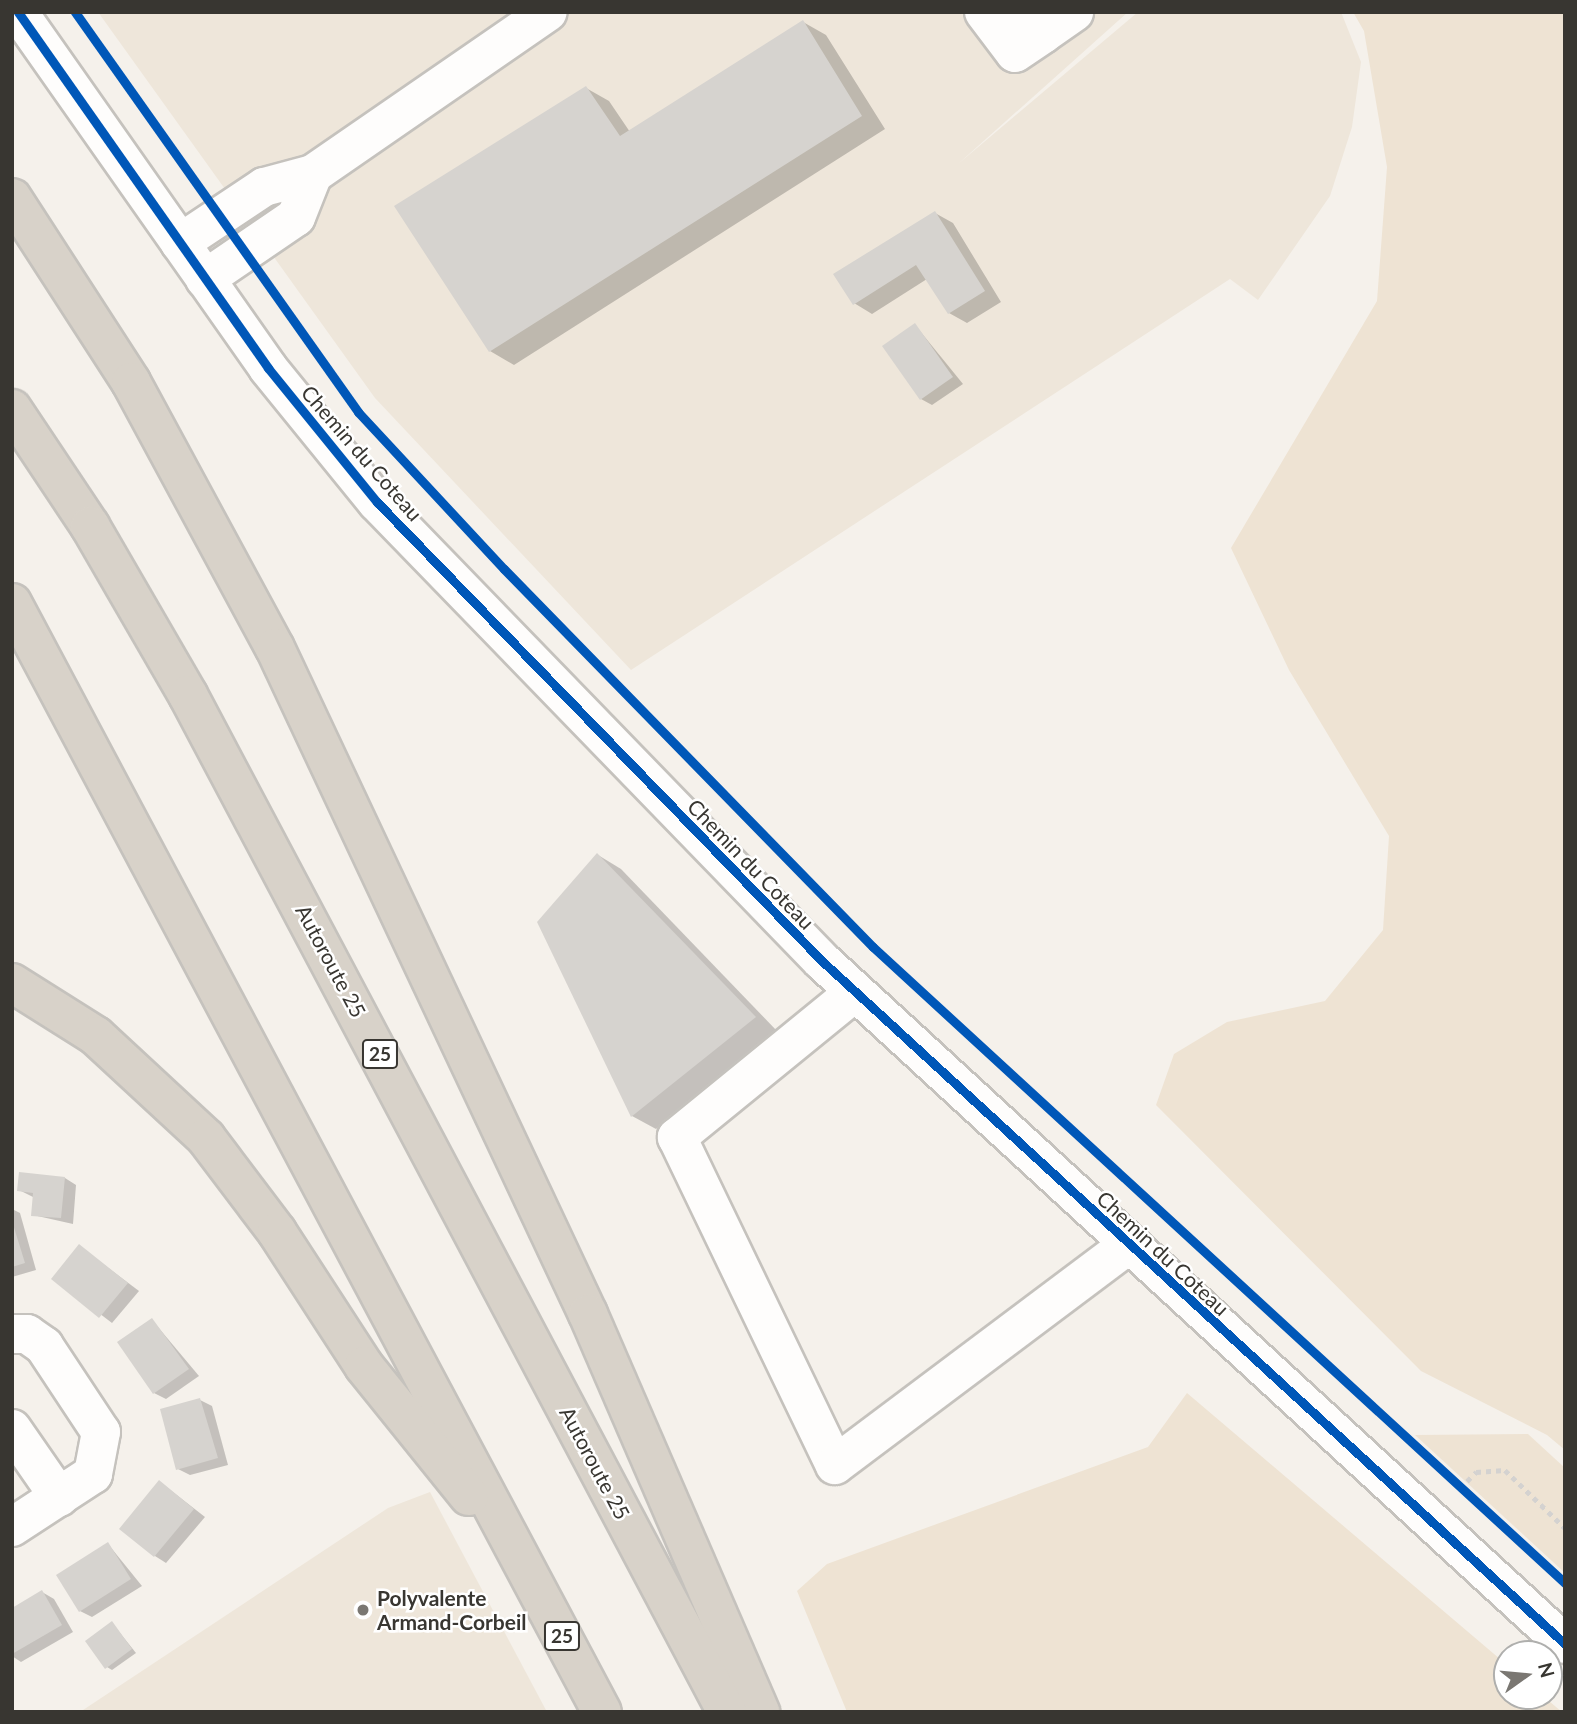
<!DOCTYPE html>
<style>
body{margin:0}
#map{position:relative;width:1577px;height:1724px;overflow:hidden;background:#f5f1eb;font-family:Lato,sans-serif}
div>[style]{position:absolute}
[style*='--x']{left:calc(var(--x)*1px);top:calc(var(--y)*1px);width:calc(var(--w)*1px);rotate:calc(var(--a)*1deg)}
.built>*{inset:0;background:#eee6da}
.green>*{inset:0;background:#eee3d3}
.shadow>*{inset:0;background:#0003}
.building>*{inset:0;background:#d6d3cf}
.path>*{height:4.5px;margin-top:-2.25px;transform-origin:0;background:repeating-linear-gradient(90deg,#d4d2d0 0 5px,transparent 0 10px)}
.roads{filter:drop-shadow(2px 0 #c5c2bd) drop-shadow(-2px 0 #c5c2bd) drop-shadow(0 2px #c5c2bd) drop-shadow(0 -2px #c5c2bd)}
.minor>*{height:38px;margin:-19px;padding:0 19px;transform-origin:19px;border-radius:19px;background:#fefdfc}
.highway>*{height:38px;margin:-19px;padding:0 19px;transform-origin:19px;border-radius:19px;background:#d8d2c9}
.cycleway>*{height:9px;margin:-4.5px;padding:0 4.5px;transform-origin:4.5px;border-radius:4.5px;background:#0057b8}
.dots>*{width:19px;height:19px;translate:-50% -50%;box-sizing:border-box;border:4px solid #fff;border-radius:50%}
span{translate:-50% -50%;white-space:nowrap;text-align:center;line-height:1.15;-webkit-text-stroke:5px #fff;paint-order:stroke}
.shield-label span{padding:2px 5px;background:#fff;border:2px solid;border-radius:5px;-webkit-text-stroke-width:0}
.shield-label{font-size:19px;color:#383631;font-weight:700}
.street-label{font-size:21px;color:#383631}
.poi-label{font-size:21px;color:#383631;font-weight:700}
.left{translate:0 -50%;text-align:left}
.frame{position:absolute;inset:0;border:14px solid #383631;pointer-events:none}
.north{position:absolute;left:1493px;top:1640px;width:70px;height:70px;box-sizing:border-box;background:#fff;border:2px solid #afafad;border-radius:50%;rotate:75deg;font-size:19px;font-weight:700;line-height:28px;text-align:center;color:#383631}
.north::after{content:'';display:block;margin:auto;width:24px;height:32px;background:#7a7772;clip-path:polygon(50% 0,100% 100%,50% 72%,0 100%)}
</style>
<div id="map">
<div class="built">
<div style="clip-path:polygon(98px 12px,1128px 12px,958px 164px,1138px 12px,1341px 12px,1361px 62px,1352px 127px,1330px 196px,1258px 300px,1230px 279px,631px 670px,375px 398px)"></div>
<div style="clip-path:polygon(430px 1492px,547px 1712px,80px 1712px,388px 1508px)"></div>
</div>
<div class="green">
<div style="clip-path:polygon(1353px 12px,1565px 12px,1565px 1450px,1547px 1435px,1421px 1371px,1156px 1105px,1174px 1054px,1227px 1022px,1325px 1001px,1383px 930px,1389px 836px,1289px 670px,1231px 548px,1377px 301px,1387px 167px,1364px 31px)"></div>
<div style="clip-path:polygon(1187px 1393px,1507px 1665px,1507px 1696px,1543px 1696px,1562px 1712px,847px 1712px,797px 1591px,827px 1564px,1148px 1447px)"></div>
<div style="clip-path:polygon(1528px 1434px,1565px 1468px,1565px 1573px,1415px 1435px)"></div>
</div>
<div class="shadow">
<div style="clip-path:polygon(803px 22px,826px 35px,885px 129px,514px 365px,490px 351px,586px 88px,609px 101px,630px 132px)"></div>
<div style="clip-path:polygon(935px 213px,953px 223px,1001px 302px,967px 323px,949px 313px,927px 279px,872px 314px,854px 303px)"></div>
<div style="clip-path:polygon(915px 325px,963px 384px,932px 405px,921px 399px)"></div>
<div style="clip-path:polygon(598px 855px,621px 869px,778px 1032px,656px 1129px,632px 1116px)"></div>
<div style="clip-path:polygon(65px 1178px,76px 1185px,73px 1224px,33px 1215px,35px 1198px,19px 1190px)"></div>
<div style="clip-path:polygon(12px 1209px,20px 1213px,36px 1270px,12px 1277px)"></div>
<div style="clip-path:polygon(79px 1246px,139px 1291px,112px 1323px,53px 1278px)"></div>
<div style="clip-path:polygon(152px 1320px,199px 1376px,166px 1399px,154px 1393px)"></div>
<div style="clip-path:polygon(200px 1400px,212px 1406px,228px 1465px,190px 1475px,178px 1469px)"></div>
<div style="clip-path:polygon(160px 1482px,205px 1517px,166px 1563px,155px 1556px)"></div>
<div style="clip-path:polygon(108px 1544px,142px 1586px,92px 1617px,80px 1611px)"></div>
<div style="clip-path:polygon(42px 1592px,54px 1599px,73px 1632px,21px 1662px,12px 1656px,12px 1610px)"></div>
<div style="clip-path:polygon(112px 1623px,136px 1653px,112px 1670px,107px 1667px)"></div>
</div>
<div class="building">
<div style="clip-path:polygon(803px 20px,862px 116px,489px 352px,394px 206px,586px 86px,620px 136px)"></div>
<div style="clip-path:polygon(935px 211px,985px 291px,948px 314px,916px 265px,853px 305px,833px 274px)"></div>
<div style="clip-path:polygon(915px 323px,953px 377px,920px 400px,882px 346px)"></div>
<div style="clip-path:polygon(597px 853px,756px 1017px,631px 1117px,537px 922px)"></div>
<div style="clip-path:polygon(19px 1172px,65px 1177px,61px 1218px,31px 1216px,33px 1193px,17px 1191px)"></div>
<div style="clip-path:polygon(12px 1221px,25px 1263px,12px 1267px)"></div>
<div style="clip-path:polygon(79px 1244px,128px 1283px,99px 1318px,51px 1279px)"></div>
<div style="clip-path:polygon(152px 1318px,189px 1369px,153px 1394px,117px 1342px)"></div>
<div style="clip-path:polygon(200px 1398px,218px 1458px,176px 1470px,160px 1409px)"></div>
<div style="clip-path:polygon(159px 1480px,194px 1509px,154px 1557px,119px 1529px)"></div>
<div style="clip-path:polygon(108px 1542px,131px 1579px,79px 1612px,56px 1575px)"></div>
<div style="clip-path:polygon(42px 1590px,62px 1625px,12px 1654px,12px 1608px)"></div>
<div style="clip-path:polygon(112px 1621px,132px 1649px,105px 1669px,85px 1641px)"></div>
</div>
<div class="path">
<div style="--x:1460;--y:1488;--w:23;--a:-45"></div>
<div style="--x:1476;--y:1472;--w:29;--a:-4"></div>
<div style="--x:1505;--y:1470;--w:83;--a:44"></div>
</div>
<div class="roads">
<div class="minor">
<div style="--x:18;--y:12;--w:435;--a:54.9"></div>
<div style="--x:268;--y:368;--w:173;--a:50.9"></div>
<div style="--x:377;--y:502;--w:639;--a:45.89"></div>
<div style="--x:822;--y:961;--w:1009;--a:42.59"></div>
<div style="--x:984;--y:12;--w:51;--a:52.9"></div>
<div style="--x:1015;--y:53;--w:34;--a:-34"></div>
<div style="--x:1027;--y:12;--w:27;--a:54"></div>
<div style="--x:1043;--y:34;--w:38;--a:-35"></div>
<div style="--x:180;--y:243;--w:101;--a:-33.7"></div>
<div style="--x:264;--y:187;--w:51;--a:-14.9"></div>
<div style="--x:313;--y:174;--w:285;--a:-34.6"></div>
<div style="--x:205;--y:279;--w:110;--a:-34.3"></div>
<div style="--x:296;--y:217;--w:46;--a:-68.4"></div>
<div style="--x:855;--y:992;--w:230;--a:140.8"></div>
<div style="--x:677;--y:1137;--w:364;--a:64.3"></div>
<div style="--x:835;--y:1465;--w:366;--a:-36.9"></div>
<div style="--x:12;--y:1334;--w:15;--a:0"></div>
<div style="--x:27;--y:1334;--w:21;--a:35"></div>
<div style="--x:44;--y:1346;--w:103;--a:56.5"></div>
<div style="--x:101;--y:1432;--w:43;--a:100.8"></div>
<div style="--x:93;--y:1474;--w:97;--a:146.8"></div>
<div style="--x:12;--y:1429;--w:83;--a:55.3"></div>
</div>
<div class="highway">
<div style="--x:12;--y:198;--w:219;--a:57.1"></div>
<div style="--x:131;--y:382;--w:302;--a:61.6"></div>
<div style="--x:275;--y:648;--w:736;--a:64.83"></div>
<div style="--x:588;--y:1314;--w:434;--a:66.6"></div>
<div style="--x:12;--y:409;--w:141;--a:56.3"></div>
<div style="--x:90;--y:526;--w:195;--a:59.9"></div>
<div style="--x:188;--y:695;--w:1151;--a:62.08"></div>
<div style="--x:12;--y:603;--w:1256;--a:61.99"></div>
<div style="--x:12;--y:983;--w:99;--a:32.2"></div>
<div style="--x:96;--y:1036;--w:150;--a:42.8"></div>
<div style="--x:206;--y:1138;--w:118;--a:52.9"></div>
<div style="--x:277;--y:1232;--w:160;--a:57"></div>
<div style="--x:364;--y:1366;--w:167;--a:51.1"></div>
</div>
</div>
<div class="cycleway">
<div style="--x:18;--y:12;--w:435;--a:54.9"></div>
<div style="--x:268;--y:368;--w:173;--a:50.9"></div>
<div style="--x:377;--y:502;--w:639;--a:45.89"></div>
<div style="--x:822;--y:961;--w:1009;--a:42.59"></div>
<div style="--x:75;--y:12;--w:490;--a:54.7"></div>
<div style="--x:358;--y:412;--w:214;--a:47.1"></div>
<div style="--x:504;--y:569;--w:528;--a:45.69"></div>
<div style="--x:873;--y:947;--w:940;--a:42.59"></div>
</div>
<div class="dots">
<div style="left:363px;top:1610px;background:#7a7772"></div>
</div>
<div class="shield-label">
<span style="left:380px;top:1054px">25</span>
<span style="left:562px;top:1636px">25</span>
</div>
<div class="street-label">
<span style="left:362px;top:453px;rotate:49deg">Chemin du Coteau</span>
<span style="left:751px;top:864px;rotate:46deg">Chemin du Coteau</span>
<span style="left:331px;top:961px;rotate:62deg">Autoroute 25</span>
<span style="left:1163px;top:1253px;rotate:43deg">Chemin du Coteau</span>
<span style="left:595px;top:1463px;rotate:62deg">Autoroute 25</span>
</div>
<div class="poi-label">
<span class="left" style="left:377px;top:1610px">Polyvalente<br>Armand-Corbeil</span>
</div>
<div class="frame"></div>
<div class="north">N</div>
</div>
